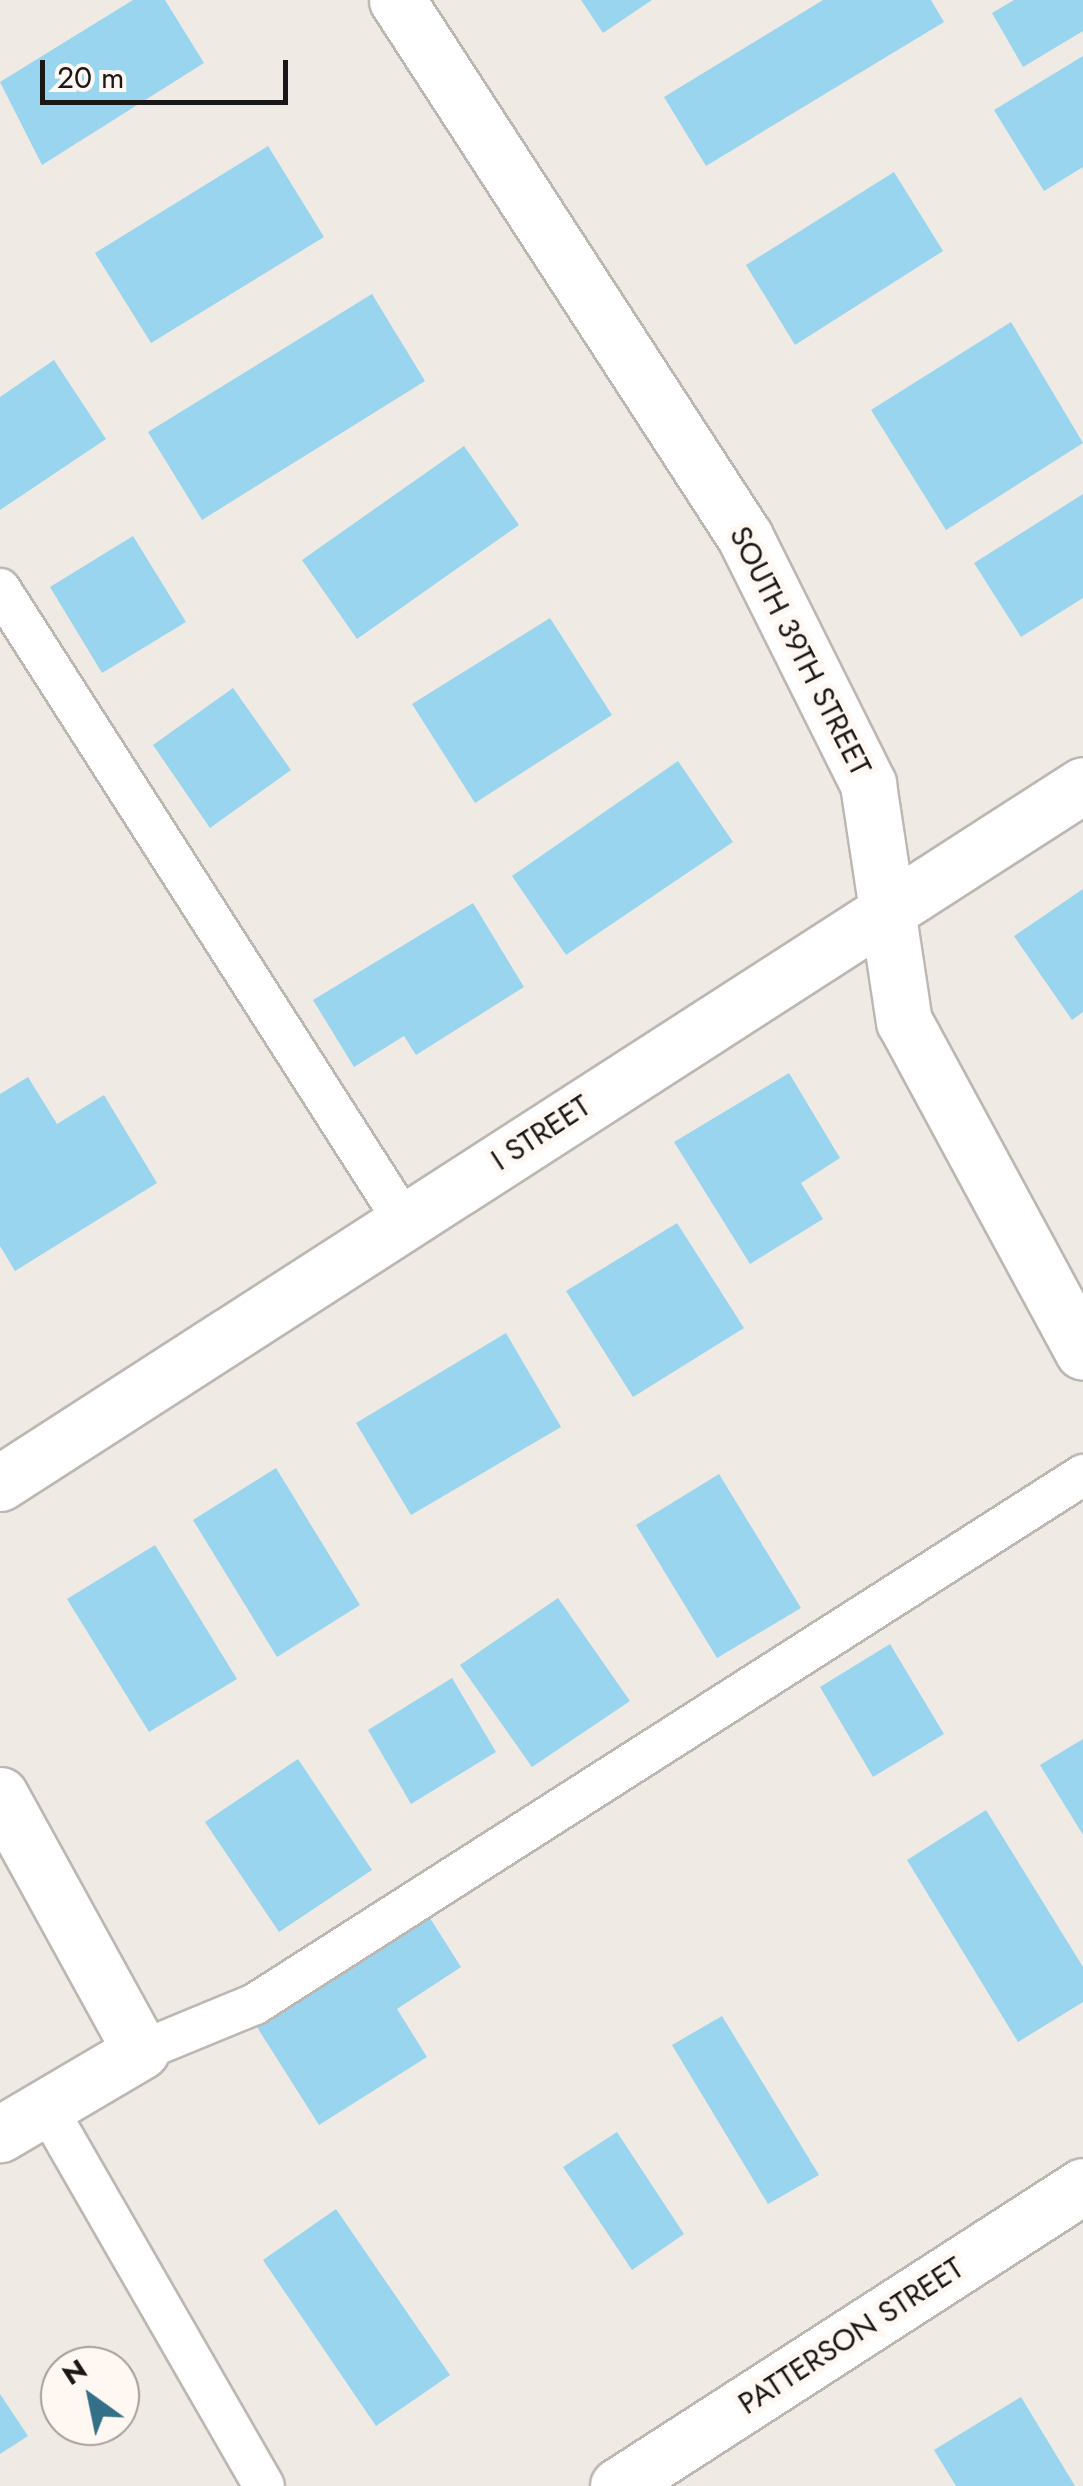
<!DOCTYPE html>
<style>
body{margin:0}
#map{position:relative;width:1083px;height:2486px;overflow:hidden;background:#f0eae5;font-family:Jost,sans-serif}
div>[style]{position:absolute}
[style*='--x']{left:calc(var(--x)*1px);top:calc(var(--y)*1px);width:calc(var(--w)*1px);rotate:calc(var(--a)*1deg)}
.building>*{inset:0;background:#99d5ee}
.roads{filter:drop-shadow(2px 0 #bdb7b2) drop-shadow(-2px 0 #bdb7b2) drop-shadow(0 2px #bdb7b2) drop-shadow(0 -2px #bdb7b2)}
.lane>*{height:40px;margin:-20px;padding:0 20px;transform-origin:20px;border-radius:20px;background:#fff}
.street>*{height:55px;margin:-27.5px;padding:0 27.5px;transform-origin:27.5px;border-radius:27.5px;background:#fff}
span{translate:-50% -50%;white-space:nowrap;text-align:center;line-height:1.15;-webkit-text-stroke:10px #fef7f2;paint-order:stroke}
.street-label{font-size:30px;color:#1a1816}
.north{position:absolute;left:40px;top:2346px;width:100px;height:100px;box-sizing:border-box;background:#fef7f2;border:2px solid #a39e9a;border-radius:50%;rotate:327deg;font-size:28px;font-weight:700;line-height:40px;text-align:center;color:#1a1816}
.north::after{content:'';display:block;margin:auto;width:35px;height:45px;background:#336f86;clip-path:polygon(50% 0,100% 100%,50% 72%,0 100%)}
.scale{position:absolute;left:40px;top:60px;width:248px;height:45px;box-sizing:border-box;border:5px solid #1a1816;border-top:0;padding-left:12px;font-size:30px;line-height:35px;white-space:nowrap;color:#1a1816;-webkit-text-stroke:8px #fef7f2;paint-order:stroke}
</style>
<div id="map">
<div class="building">
<div style="clip-path:polygon(133px 0,165px 0,204px 63px,42px 165px,0 82px)"></div>
<div style="clip-path:polygon(581px 0,652px 0,603px 33px)"></div>
<div style="clip-path:polygon(823px 0,931px 0,944px 22px,706px 166px,664px 97px)"></div>
<div style="clip-path:polygon(1014px 0,1083px 0,1083px 31px,1023px 67px,992px 13px)"></div>
<div style="clip-path:polygon(1083px 56px,1083px 167px,1044px 191px,994px 110px)"></div>
<div style="clip-path:polygon(268px 146px,324px 237px,151px 343px,95px 253px)"></div>
<div style="clip-path:polygon(894px 172px,943px 251px,795px 345px,746px 265px)"></div>
<div style="clip-path:polygon(372px 294px,425px 381px,202px 520px,148px 432px)"></div>
<div style="clip-path:polygon(1011px 322px,1083px 443px,946px 530px,871px 410px)"></div>
<div style="clip-path:polygon(54px 360px,106px 439px,0 510px,0 397px)"></div>
<div style="clip-path:polygon(464px 446px,519px 525px,357px 639px,302px 560px)"></div>
<div style="clip-path:polygon(1083px 494px,1083px 598px,1021px 637px,974px 563px)"></div>
<div style="clip-path:polygon(133px 536px,186px 622px,102px 673px,50px 587px)"></div>
<div style="clip-path:polygon(550px 618px,612px 715px,475px 803px,412px 704px)"></div>
<div style="clip-path:polygon(233px 688px,291px 770px,210px 828px,153px 745px)"></div>
<div style="clip-path:polygon(678px 761px,733px 842px,566px 955px,512px 876px)"></div>
<div style="clip-path:polygon(1083px 889px,1083px 1012px,1072px 1020px,1014px 936px)"></div>
<div style="clip-path:polygon(473px 903px,524px 987px,416px 1055px,404px 1036px,354px 1067px,313px 1000px)"></div>
<div style="clip-path:polygon(789px 1073px,840px 1158px,801px 1183px,823px 1219px,750px 1264px,674px 1142px)"></div>
<div style="clip-path:polygon(28px 1077px,57px 1124px,104px 1095px,157px 1183px,15px 1271px,0 1246px,0 1094px)"></div>
<div style="clip-path:polygon(677px 1223px,744px 1328px,633px 1397px,566px 1291px)"></div>
<div style="clip-path:polygon(506px 1333px,561px 1427px,411px 1515px,356px 1423px)"></div>
<div style="clip-path:polygon(276px 1468px,360px 1605px,277px 1657px,193px 1520px)"></div>
<div style="clip-path:polygon(719px 1474px,801px 1608px,717px 1658px,636px 1525px)"></div>
<div style="clip-path:polygon(155px 1545px,237px 1679px,149px 1732px,67px 1599px)"></div>
<div style="clip-path:polygon(558px 1598px,630px 1701px,532px 1767px,460px 1665px)"></div>
<div style="clip-path:polygon(890px 1644px,944px 1734px,873px 1777px,820px 1687px)"></div>
<div style="clip-path:polygon(452px 1678px,496px 1752px,411px 1804px,368px 1730px)"></div>
<div style="clip-path:polygon(1083px 1739px,1083px 1835px,1040px 1765px)"></div>
<div style="clip-path:polygon(298px 1759px,372px 1870px,279px 1932px,205px 1822px)"></div>
<div style="clip-path:polygon(986px 1810px,1083px 1967px,1083px 2002px,1018px 2042px,907px 1860px)"></div>
<div style="clip-path:polygon(428px 1915px,461px 1967px,397px 2009px,427px 2057px,319px 2125px,255px 2024px)"></div>
<div style="clip-path:polygon(722px 2016px,819px 2175px,768px 2204px,672px 2045px)"></div>
<div style="clip-path:polygon(617px 2132px,684px 2234px,632px 2270px,563px 2167px)"></div>
<div style="clip-path:polygon(336px 2209px,450px 2375px,376px 2426px,263px 2260px)"></div>
<div style="clip-path:polygon(0 2394px,28px 2436px,0 2454px)"></div>
<div style="clip-path:polygon(1021px 2397px,1075px 2486px,956px 2486px,934px 2450px)"></div>
</div>
<div class="roads">
<div class="lane">
<div style="--x:0;--y:589;--w:750;--a:57.41"></div>
<div style="--x:141;--y:2051;--w:123;--a:-22.4"></div>
<div style="--x:255;--y:2004;--w:983;--a:-32.57"></div>
<div style="--x:45;--y:2105;--w:439;--a:60.1"></div>
</div>
<div class="street">
<div style="--x:397;--y:0;--w:640;--a:57.05"></div>
<div style="--x:745;--y:537;--w:276;--a:63.5"></div>
<div style="--x:868;--y:784;--w:240;--a:81.4"></div>
<div style="--x:904;--y:1021;--w:376;--a:61.6"></div>
<div style="--x:0;--y:1483;--w:1288;--a:-32.8"></div>
<div style="--x:0;--y:1795;--w:292;--a:61.2"></div>
<div style="--x:141;--y:2051;--w:164;--a:149.5"></div>
<div style="--x:618;--y:2486;--w:553;--a:-32.83"></div>
</div>
</div>
<div class="street-label">
<span style="left:800px;top:651px;rotate:63deg">SOUTH 39TH STREET</span>
<span style="left:541px;top:1133px;rotate:-33deg">I STREET</span>
<span style="left:851px;top:2336px;rotate:-33deg">PATTERSON STREET</span>
</div>
<div class="north">N</div>
<div class="scale">20 m</div>
</div>
